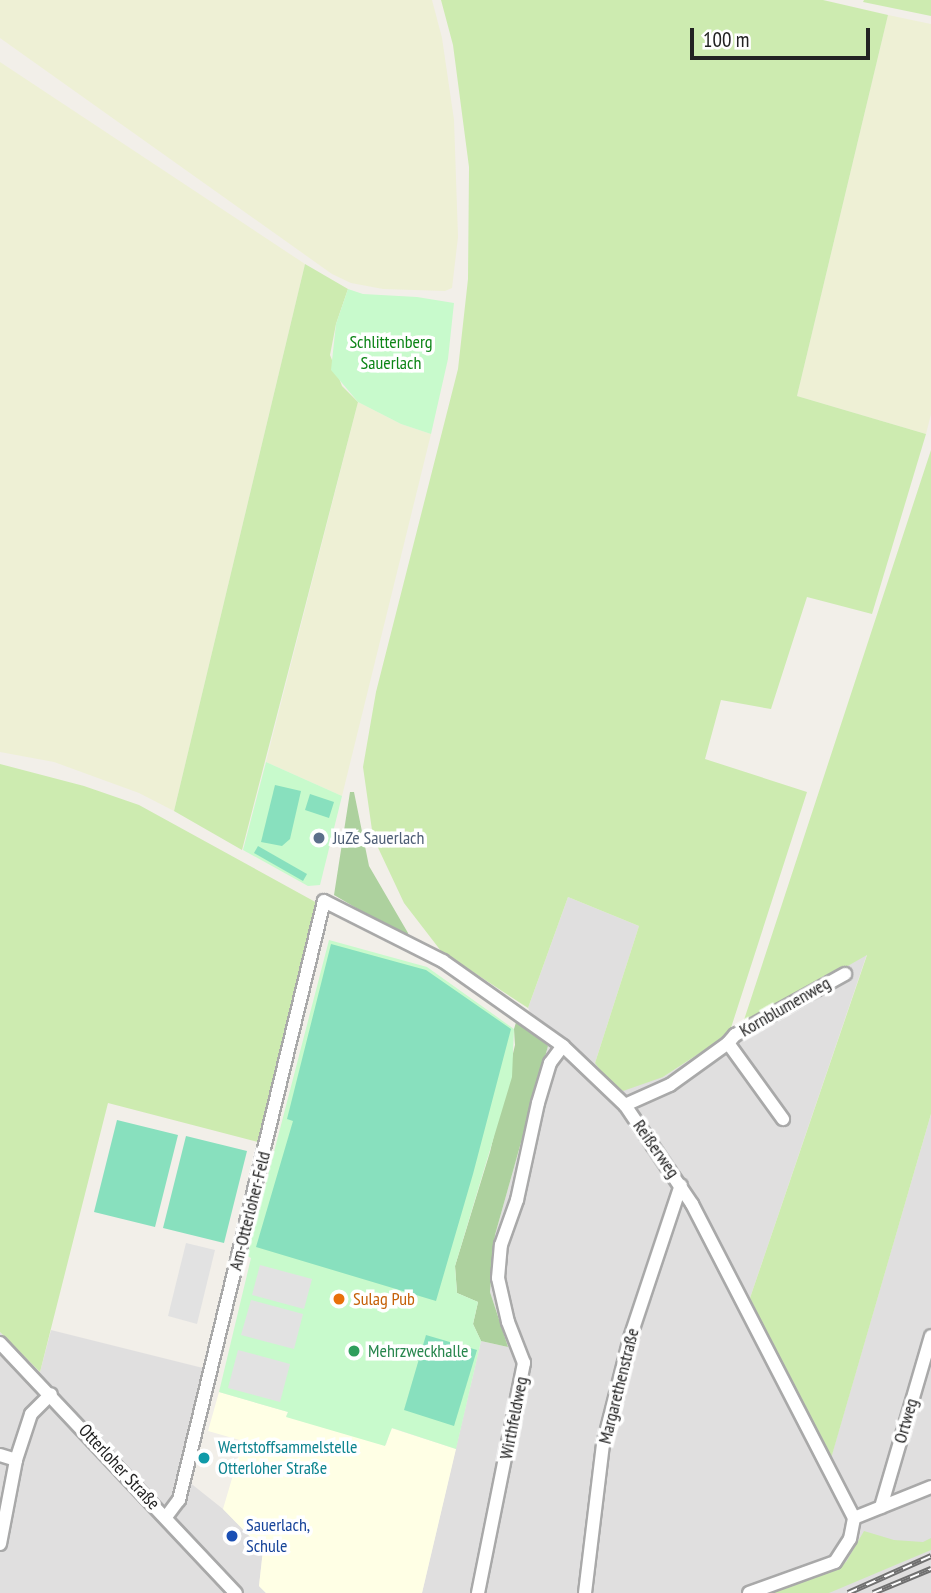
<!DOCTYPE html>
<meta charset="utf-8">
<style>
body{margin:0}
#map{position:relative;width:931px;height:1593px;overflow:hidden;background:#f2efe9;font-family:"PT Sans Narrow",sans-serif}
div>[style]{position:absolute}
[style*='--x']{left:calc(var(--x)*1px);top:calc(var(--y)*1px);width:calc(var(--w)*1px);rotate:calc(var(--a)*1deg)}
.residential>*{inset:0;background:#e0dfdf}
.education>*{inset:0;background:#ffffe5}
.farmland>*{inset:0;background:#eef0d5}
.grass>*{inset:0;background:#cdebb0}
.forest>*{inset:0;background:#add19e}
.park>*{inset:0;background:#c8facc}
.pitch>*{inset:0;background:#88e0be}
.parking>*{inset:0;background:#e2e2e2}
.roads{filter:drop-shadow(2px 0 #a9a9a9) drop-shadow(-2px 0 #a9a9a9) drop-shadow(0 2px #a9a9a9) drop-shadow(0 -2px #a9a9a9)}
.street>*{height:12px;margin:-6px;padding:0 6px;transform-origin:6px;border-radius:6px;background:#fff}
.rail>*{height:6px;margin-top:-3px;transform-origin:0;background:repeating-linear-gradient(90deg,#fff 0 10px,#707070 0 20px);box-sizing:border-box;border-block:2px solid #707070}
.dots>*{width:19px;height:19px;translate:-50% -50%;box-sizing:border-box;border:4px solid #fff;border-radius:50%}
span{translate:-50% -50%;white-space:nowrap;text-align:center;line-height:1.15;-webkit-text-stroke:7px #fff;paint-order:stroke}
.park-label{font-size:18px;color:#0c8416}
.service-label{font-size:18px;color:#4e5e75}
.left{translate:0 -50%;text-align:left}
.street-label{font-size:18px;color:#222}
.food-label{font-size:18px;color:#c56008}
.leisure-label{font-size:18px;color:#27864d}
.culture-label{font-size:18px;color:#0d838f}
.transit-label{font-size:18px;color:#164399}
.scale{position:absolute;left:690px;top:28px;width:180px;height:32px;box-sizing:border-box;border:4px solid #222;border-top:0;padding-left:9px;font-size:21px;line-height:24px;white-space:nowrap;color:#222;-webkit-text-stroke:5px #fff;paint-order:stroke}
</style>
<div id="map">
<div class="residential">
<div style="clip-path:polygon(568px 897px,639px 926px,595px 1063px,663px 1077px,729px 1034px,867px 954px,750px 1298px,830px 1461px,931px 1114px,931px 1593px,422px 1593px,481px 1341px,508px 1347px,490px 1292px,495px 1235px,548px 1046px,528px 1008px)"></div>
<div style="clip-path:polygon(51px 1330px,203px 1368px,179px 1474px,223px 1509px,263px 1550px,259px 1586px,266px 1593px,0 1593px,0 1332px,40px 1372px)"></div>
</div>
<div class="education">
<div style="clip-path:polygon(219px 1392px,288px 1412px,286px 1416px,386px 1445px,391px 1428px,456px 1449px,422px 1593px,266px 1593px,259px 1586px,263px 1550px,223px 1509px,243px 1441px,208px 1431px)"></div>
</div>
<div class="farmland">
<div style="clip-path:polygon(0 0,432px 0,442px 38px,454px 120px,458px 237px,452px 288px,445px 291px,383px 289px,351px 283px,332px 274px,0 38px)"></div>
<div style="clip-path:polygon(888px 15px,931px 24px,931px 414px,926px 434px,797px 396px)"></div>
<div style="clip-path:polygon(0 62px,305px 264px,174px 811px,139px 793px,54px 762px,0 752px)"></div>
<div style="clip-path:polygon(358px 402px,401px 424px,431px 434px,342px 796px,266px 762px)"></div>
</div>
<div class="grass">
<div style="clip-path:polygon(441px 0,823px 0,888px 15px,797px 396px,926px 434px,872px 614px,807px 597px,771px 709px,721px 700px,705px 759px,807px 792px,729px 1034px,663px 1077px,623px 1091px,607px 1079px,595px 1063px,639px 926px,568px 897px,528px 1008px,441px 951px,404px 903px,373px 837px,363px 767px,376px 692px,458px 369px,468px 279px,469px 167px,453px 45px)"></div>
<div style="clip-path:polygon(864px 0,931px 0,931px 16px,863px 2px)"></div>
<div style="clip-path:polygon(305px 264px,348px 289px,336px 324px,330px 355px,342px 386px,358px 402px,242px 850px,174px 811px)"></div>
<div style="clip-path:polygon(931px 450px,931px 1114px,830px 1462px,750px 1298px,867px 955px,742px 1026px)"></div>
<div style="clip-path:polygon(0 764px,84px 786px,139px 805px,319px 904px,258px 1142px,108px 1103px,40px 1372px,0 1332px)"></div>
<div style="clip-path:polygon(864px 1531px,894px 1540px,923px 1542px,931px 1538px,931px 1550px,829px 1593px,772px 1593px,846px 1562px)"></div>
</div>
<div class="forest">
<div style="clip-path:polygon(350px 792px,354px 792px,369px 866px,408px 933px,409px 939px,334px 895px)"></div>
<div style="clip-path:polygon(517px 1019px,548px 1046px,495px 1235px,490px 1292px,508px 1347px,481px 1341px,473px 1324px,478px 1302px,457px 1293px,455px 1266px,490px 1152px,515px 1045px,514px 1029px)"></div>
</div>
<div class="park">
<div style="clip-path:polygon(348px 289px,363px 294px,417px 297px,454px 303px,448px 359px,431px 434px,401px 424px,358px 402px,331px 370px,336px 324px)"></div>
<div style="clip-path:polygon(266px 762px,342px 796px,320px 885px,308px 886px,243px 850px)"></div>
<div style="clip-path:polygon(329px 940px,427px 967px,514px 1029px,512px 1077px,455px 1266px,457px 1293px,478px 1302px,473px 1324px,481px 1341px,456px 1449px,392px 1428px,385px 1446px,286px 1417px,288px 1412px,219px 1392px,251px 1258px,247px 1256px)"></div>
</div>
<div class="pitch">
<div style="clip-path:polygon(275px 785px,301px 791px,290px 839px,282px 846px,261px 842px)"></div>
<div style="clip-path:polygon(310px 794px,334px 802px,329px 818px,305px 810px)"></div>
<div style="clip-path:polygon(258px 846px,307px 874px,303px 881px,254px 853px)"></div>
<div style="clip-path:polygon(331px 944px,426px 970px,511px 1029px,473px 1174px,436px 1301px,256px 1247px,293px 1121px,287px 1119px)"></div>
<div style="clip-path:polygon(117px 1120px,178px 1135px,155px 1227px,94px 1212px)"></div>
<div style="clip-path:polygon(186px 1136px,247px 1151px,224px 1243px,163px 1228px)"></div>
<div style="clip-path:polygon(426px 1335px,477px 1350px,454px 1426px,404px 1410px)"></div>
</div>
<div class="parking">
<div style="clip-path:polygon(186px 1243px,215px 1250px,197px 1324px,168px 1316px)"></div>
<div style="clip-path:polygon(260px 1265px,312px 1279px,304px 1309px,252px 1295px)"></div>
<div style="clip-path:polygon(251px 1300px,303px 1314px,294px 1349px,241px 1335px)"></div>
<div style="clip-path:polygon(238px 1350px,290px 1364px,280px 1402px,228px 1388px)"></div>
</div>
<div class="roads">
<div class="street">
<div style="--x:728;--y:1043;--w:94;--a:54.1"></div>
<div style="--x:625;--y:1105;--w:49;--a:-24"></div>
<div style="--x:670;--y:1085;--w:72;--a:-35.9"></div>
<div style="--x:728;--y:1043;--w:11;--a:-49"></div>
<div style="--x:735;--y:1035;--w:126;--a:-29"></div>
<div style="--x:0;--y:1343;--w:344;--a:46.7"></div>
<div style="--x:0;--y:1455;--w:17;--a:17"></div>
<div style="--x:881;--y:1507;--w:178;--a:-73.7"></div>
<div style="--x:166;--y:1517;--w:21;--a:-53"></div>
<div style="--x:179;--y:1500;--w:616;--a:-76.39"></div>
<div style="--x:324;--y:901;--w:133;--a:26.8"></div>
<div style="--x:443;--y:961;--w:147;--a:35.3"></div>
<div style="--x:563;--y:1046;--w:86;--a:43.6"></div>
<div style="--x:625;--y:1105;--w:120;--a:55.9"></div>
<div style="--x:692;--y:1204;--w:353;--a:62.7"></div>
<div style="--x:854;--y:1518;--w:83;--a:-21.9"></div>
<div style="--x:0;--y:1544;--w:86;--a:-79.2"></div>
<div style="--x:16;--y:1460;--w:48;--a:-71.9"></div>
<div style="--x:31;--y:1414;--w:28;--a:-45"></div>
<div style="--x:478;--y:1593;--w:235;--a:-78.7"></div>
<div style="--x:524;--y:1363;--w:44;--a:-111.3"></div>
<div style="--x:508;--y:1322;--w:45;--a:-102.8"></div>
<div style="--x:498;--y:1278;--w:33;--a:-85"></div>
<div style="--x:501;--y:1245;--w:48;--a:-70.4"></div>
<div style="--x:517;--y:1200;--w:99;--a:-77.8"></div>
<div style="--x:538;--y:1103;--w:42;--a:-73.3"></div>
<div style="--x:550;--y:1063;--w:21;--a:-53"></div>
<div style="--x:585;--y:1593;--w:149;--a:-83.1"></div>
<div style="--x:603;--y:1445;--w:110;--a:-75.8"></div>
<div style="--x:630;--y:1338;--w:161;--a:-71.6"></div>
<div style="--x:749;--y:1593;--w:91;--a:-19.8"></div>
<div style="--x:835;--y:1562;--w:27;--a:-57"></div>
<div style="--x:850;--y:1539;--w:21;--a:-79"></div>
</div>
</div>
<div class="rail">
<div style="--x:848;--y:1593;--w:91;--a:-24"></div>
<div style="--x:873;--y:1593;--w:63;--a:-22.5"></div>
</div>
<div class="dots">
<div style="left:319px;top:838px;background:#5c6f8a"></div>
<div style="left:339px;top:1299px;background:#e8710a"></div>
<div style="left:354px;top:1351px;background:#2e9e5b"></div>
<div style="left:204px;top:1458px;background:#0f9aa8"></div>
<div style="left:232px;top:1536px;background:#1a4fb4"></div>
</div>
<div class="park-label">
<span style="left:391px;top:353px">Schlittenberg<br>Sauerlach</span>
</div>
<div class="service-label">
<span class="left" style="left:333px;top:838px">JuZe Sauerlach</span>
</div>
<div class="street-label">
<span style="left:785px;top:1007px;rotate:-30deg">Kornblumenweg</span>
<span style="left:656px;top:1149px;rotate:55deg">Reißerweg</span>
<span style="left:250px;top:1211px;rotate:-76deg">Am-Otterloher-Feld</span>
<span style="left:619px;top:1386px;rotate:-76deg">Margarethenstraße</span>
<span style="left:514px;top:1418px;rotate:-79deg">Wirthfeldweg</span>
<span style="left:906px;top:1421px;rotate:-74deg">Ortweg</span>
<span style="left:119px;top:1467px;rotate:47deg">Otterloher Straße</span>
</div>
<div class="food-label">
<span class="left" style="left:353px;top:1299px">Sulag Pub</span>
</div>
<div class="leisure-label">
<span class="left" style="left:368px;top:1351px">Mehrzweckhalle</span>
</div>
<div class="culture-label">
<span class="left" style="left:218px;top:1458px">Wertstoffsammelstelle<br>Otterloher Straße</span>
</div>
<div class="transit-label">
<span class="left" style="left:246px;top:1536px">Sauerlach,<br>Schule</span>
</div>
<div class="scale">100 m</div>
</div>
